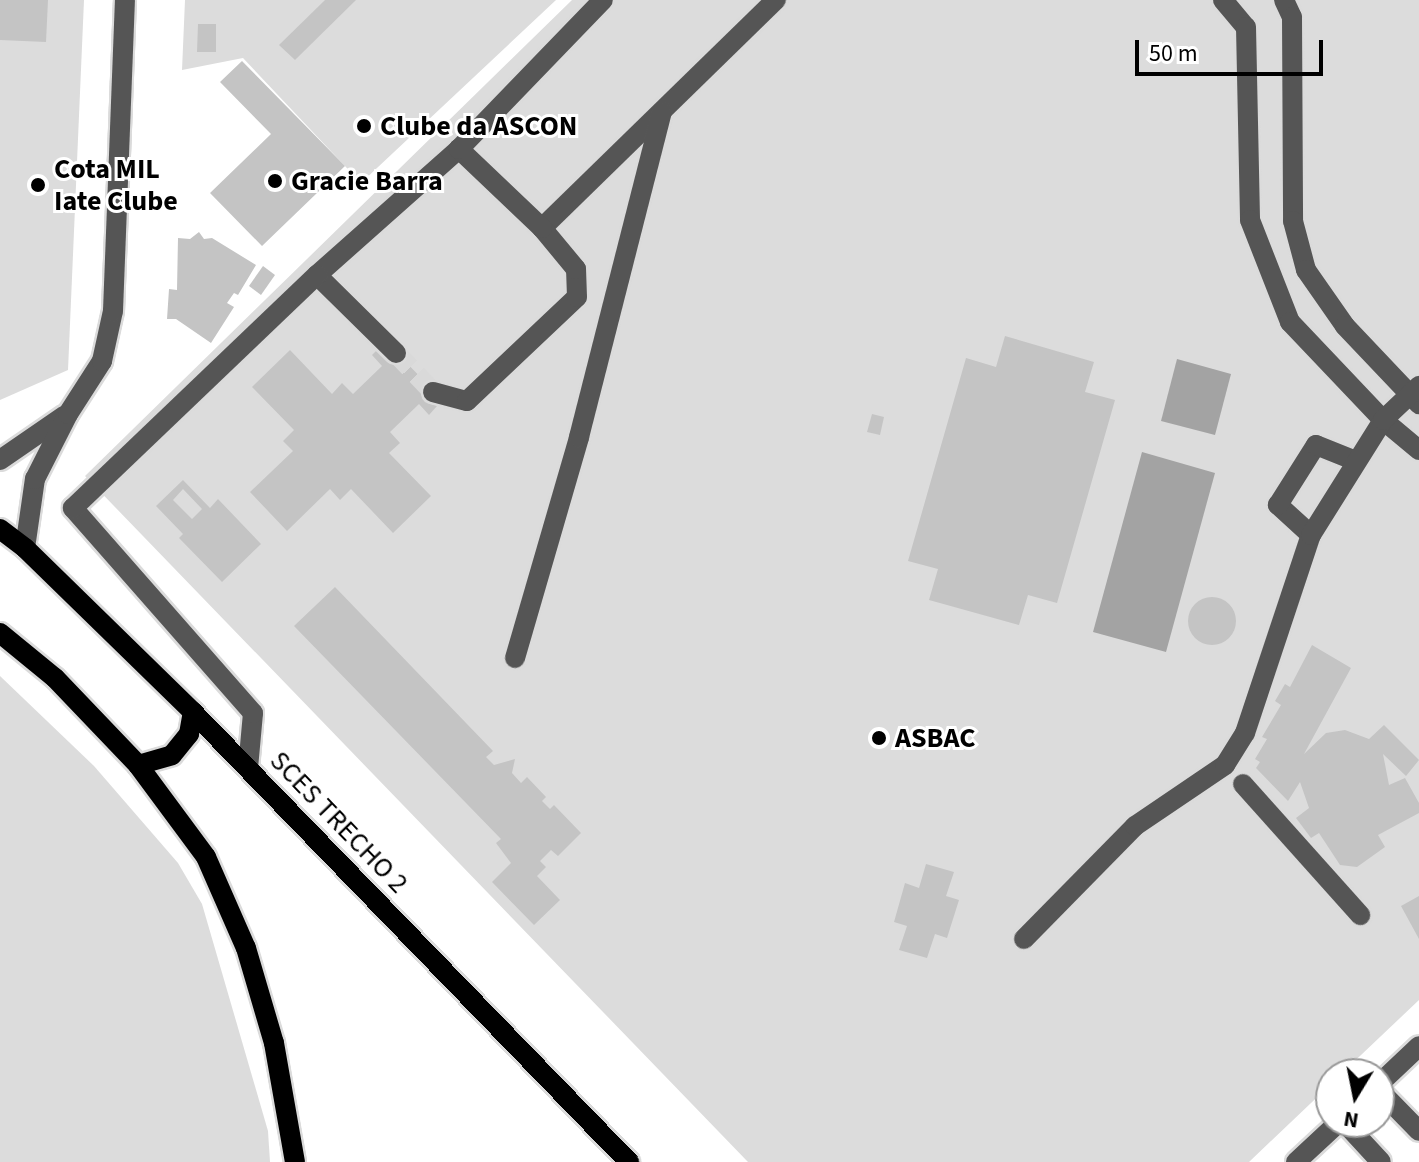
<!DOCTYPE html>
<style>
body{margin:0}
#map{position:relative;width:1419px;height:1162px;overflow:hidden;background:#fff;font-family:"Source Sans 3",sans-serif}
div>[style]{position:absolute}
[style*='--x']{left:calc(var(--x)*1px);top:calc(var(--y)*1px);width:calc(var(--w)*1px);rotate:calc(var(--a)*1deg)}
.green>*{inset:0;background:#dcdcdc}
.water>*{inset:0;background:#a3a3a3}
.building>*{inset:0;background:#c4c4c4}
.round{border-radius:50%}
.minor-tunnel>*{height:20px;margin-top:-10px;transform-origin:0;background:repeating-linear-gradient(90deg,#d9d9d9 0 20px,transparent 0 30px)}
.roads{filter:drop-shadow(2px 0 #dbdbdb) drop-shadow(-2px 0 #dbdbdb) drop-shadow(0 2px #dbdbdb) drop-shadow(0 -2px #dbdbdb)}
.minor>*{height:20px;margin:-10px;padding:0 10px;transform-origin:10px;border-radius:10px;background:#555}
.major>*{height:20px;margin:-10px;padding:0 10px;transform-origin:10px;border-radius:10px;background:#000}
.dots>*{width:22px;height:22px;translate:-50% -50%;box-sizing:border-box;border:4px solid #fff;border-radius:50%}
span{translate:-50% -50%;white-space:nowrap;text-align:center;line-height:1.15;-webkit-text-stroke:6px #fff;paint-order:stroke}
.poi-label{font-size:28px;color:#000;font-weight:700}
.left{translate:0 -50%;text-align:left}
.street-label{font-size:28px;color:#000}
.north{position:absolute;left:1315px;top:1058px;width:80px;height:80px;box-sizing:border-box;background:#fff;border:2px solid #999;border-radius:50%;rotate:190deg;font-size:22px;font-weight:700;line-height:32px;text-align:center;color:#000}
.north::after{content:'';display:block;margin:auto;width:28px;height:36px;background:#000;clip-path:polygon(50% 0,100% 100%,50% 72%,0 100%)}
.scale{position:absolute;left:1135px;top:40px;width:188px;height:36px;box-sizing:border-box;border:4px solid #000;border-top:0;padding-left:10px;font-size:24px;line-height:28px;white-space:nowrap;color:#000;-webkit-text-stroke:6px #fff;paint-order:stroke}
</style>
<div id="map">
<div class="green">
<div style="clip-path:polygon(0 0,84px 0,68px 370px,0 400px)"></div>
<div style="clip-path:polygon(185px 0,556px 0,361px 183px,243px 58px,182px 70px)"></div>
<div style="clip-path:polygon(572px 0,1419px 0,1419px 1000px,1341px 1074px,1331px 1074px,1331px 1084px,1249px 1162px,748px 1162px,85px 476px)"></div>
<div style="clip-path:polygon(0 676px,94px 766px,178px 863px,202px 904px,268px 1131px,270px 1162px,0 1162px)"></div>
</div>
<div class="water">
<div style="clip-path:polygon(1177px 359px,1231px 374px,1215px 435px,1161px 421px)"></div>
<div style="clip-path:polygon(1142px 452px,1215px 473px,1166px 652px,1093px 632px)"></div>
</div>
<div class="building">
<div style="clip-path:polygon(0 0,48px 0,46px 42px,0 40px)"></div>
<div style="clip-path:polygon(325px 0,356px 0,295px 60px,279px 45px)"></div>
<div style="clip-path:polygon(198px 24px,216px 24px,216px 52px,197px 52px)"></div>
<div style="clip-path:polygon(242px 61px,345px 166px,262px 246px,210px 193px,271px 134px,220px 82px)"></div>
<div style="clip-path:polygon(199px 232px,204px 239px,212px 238px,256px 265px,238px 295px,234px 293px,227px 303px,234px 307px,211px 343px,176px 319px,167px 319px,169px 289px,177px 290px,178px 238px,190px 239px)"></div>
<div style="clip-path:polygon(263px 266px,275px 275px,261px 295px,249px 286px)"></div>
<div style="clip-path:polygon(1005px 336px,1094px 362px,1085px 392px,1115px 400px,1057px 603px,1028px 595px,1019px 625px,929px 600px,938px 569px,908px 561px,966px 358px,996px 367px)"></div>
<div style="clip-path:polygon(380px 347px,396px 352px,433px 390px,427px 396px,437px 406px,429px 415px,419px 404px,390px 432px,400px 443px,389px 453px,431px 496px,393px 533px,351px 489px,340px 500px,330px 489px,287px 531px,250px 492px,293px 451px,283px 441px,294px 430px,252px 387px,290px 350px,332px 394px,342px 383px,353px 394px,382px 366px,372px 355px)"></div>
<div style="clip-path:polygon(872px 414px,884px 417px,880px 435px,867px 432px)"></div>
<div style="clip-path:polygon(evenodd,183px 480px,210px 508px,218px 499px,261px 544px,222px 582px,179px 538px,183px 534px,156px 506px,183px 480px,183px 489px,202px 509px,192px 519px,173px 500px,183px 489px)"></div>
<div style="clip-path:polygon(335px 587px,493px 751px,486px 757px,494px 765px,515px 759px,512px 773px,521px 783px,527px 777px,546px 797px,542px 801px,550px 809px,554px 805px,581px 833px,558px 856px,551px 850px,540px 861px,546px 867px,537px 876px,560px 900px,534px 925px,492px 882px,511px 863px,496px 843px,501px 839px,294px 626px)"></div>
<div class="round" style="left:1188px;top:597px;width:48px;height:48px"></div>
<div style="clip-path:polygon(1312px 645px,1351px 668px,1304px 754px,1326px 733px,1345px 730px,1369px 739px,1384px 725px,1419px 760px,1406px 776px,1383px 754px,1389px 785px,1405px 778px,1419px 803px,1419px 813px,1378px 835px,1385px 847px,1357px 867px,1340px 865px,1319px 833px,1311px 838px,1296px 818px,1309px 808px,1300px 782px,1288px 801px,1256px 768px,1260px 762px,1255px 759px,1267px 739px,1262px 737px,1281px 705px,1275px 701px,1285px 684px,1290px 687px)"></div>
<div style="clip-path:polygon(926px 864px,954px 872px,946px 896px,959px 900px,947px 938px,935px 934px,927px 958px,899px 950px,907px 926px,894px 922px,905px 883px,919px 888px)"></div>
<div style="clip-path:polygon(1419px 896px,1419px 939px,1401px 906px)"></div>
</div>
<div class="minor-tunnel">
<div style="--x:396;--y:353;--w:54;--a:46.5"></div>
</div>
<div class="roads">
<div class="minor">
<div style="--x:1223;--y:0;--w:35;--a:50"></div>
<div style="--x:1246;--y:27;--w:193;--a:88.8"></div>
<div style="--x:1250;--y:220;--w:110;--a:68.6"></div>
<div style="--x:1290;--y:322;--w:135;--a:46.5"></div>
<div style="--x:1383;--y:420;--w:47;--a:39.8"></div>
<div style="--x:1284;--y:0;--w:19;--a:65"></div>
<div style="--x:1292;--y:17;--w:204;--a:89.7"></div>
<div style="--x:1293;--y:221;--w:51;--a:75.1"></div>
<div style="--x:1306;--y:270;--w:68;--a:55.1"></div>
<div style="--x:1345;--y:326;--w:108;--a:46.5"></div>
<div style="--x:542;--y:228;--w:327;--a:-44.3"></div>
<div style="--x:396;--y:353;--w:111;--a:-135.4"></div>
<div style="--x:317;--y:275;--w:190;--a:-41.6"></div>
<div style="--x:433;--y:392;--w:35;--a:15"></div>
<div style="--x:467;--y:401;--w:151;--a:-43.4"></div>
<div style="--x:577;--y:297;--w:28;--a:-92"></div>
<div style="--x:576;--y:269;--w:53;--a:-129.7"></div>
<div style="--x:542;--y:228;--w:115;--a:-136.4"></div>
<div style="--x:459;--y:149;--w:207;--a:-46"></div>
<div style="--x:0;--y:460;--w:78;--a:-34.5"></div>
<div style="--x:1311;--y:535;--w:45;--a:-137.7"></div>
<div style="--x:1278;--y:505;--w:71;--a:-57.7"></div>
<div style="--x:1316;--y:445;--w:43;--a:21.8"></div>
<div style="--x:25;--y:548;--w:70;--a:-81.8"></div>
<div style="--x:35;--y:479;--w:73;--a:-63.1"></div>
<div style="--x:68;--y:414;--w:63;--a:-57.3"></div>
<div style="--x:102;--y:361;--w:51;--a:-77.6"></div>
<div style="--x:113;--y:311;--w:311;--a:-87.8"></div>
<div style="--x:515;--y:658;--w:230;--a:-73.8"></div>
<div style="--x:579;--y:437;--w:335;--a:-75.7"></div>
<div style="--x:248;--y:768;--w:55;--a:-84.8"></div>
<div style="--x:253;--y:713;--w:273;--a:-131.3"></div>
<div style="--x:73;--y:508;--w:337;--a:-43.7"></div>
<div style="--x:1243;--y:784;--w:176;--a:48.2"></div>
<div style="--x:1024;--y:939;--w:158;--a:-45.5"></div>
<div style="--x:1135;--y:826;--w:109;--a:-34.1"></div>
<div style="--x:1225;--y:765;--w:38;--a:-58"></div>
<div style="--x:1245;--y:733;--w:209;--a:-71.6"></div>
<div style="--x:1311;--y:535;--w:136;--a:-57.9"></div>
<div style="--x:1383;--y:420;--w:50;--a:-43.4"></div>
<div style="--x:1379;--y:1084;--w:55;--a:-43.5"></div>
<div style="--x:1379;--y:1090;--w:57;--a:45.7"></div>
<div style="--x:1344;--y:1122;--w:54;--a:47.2"></div>
<div style="--x:1296;--y:1162;--w:59;--a:-42.9"></div>
</div>
<div class="major">
<div style="--x:0;--y:529;--w:31;--a:37"></div>
<div style="--x:25;--y:548;--w:235;--a:44.3"></div>
<div style="--x:193;--y:712;--w:627;--a:45.91"></div>
<div style="--x:0;--y:633;--w:71;--a:39.3"></div>
<div style="--x:55;--y:678;--w:120;--a:46.3"></div>
<div style="--x:138;--y:765;--w:114;--a:53.5"></div>
<div style="--x:206;--y:857;--w:99;--a:66.3"></div>
<div style="--x:246;--y:948;--w:99;--a:73.6"></div>
<div style="--x:274;--y:1043;--w:121;--a:80"></div>
<div style="--x:138;--y:765;--w:35;--a:-16"></div>
<div style="--x:172;--y:755;--w:27;--a:-51"></div>
<div style="--x:189;--y:734;--w:22;--a:-80"></div>
</div>
</div>
<div class="dots">
<div style="left:364px;top:126px;background:#000"></div>
<div style="left:275px;top:181px;background:#000"></div>
<div style="left:38px;top:185px;background:#000"></div>
<div style="left:879px;top:738px;background:#000"></div>
</div>
<div class="poi-label">
<span class="left" style="left:380px;top:126px">Clube da ASCON</span>
<span class="left" style="left:54px;top:185px">Cota MIL<br>Iate Clube</span>
<span class="left" style="left:291px;top:181px">Gracie Barra</span>
<span class="left" style="left:895px;top:738px">ASBAC</span>
</div>
<div class="street-label">
<span style="left:339px;top:822px;rotate:46deg">SCES TRECHO 2</span>
</div>
<div class="north">N</div>
<div class="scale">50 m</div>
</div>
